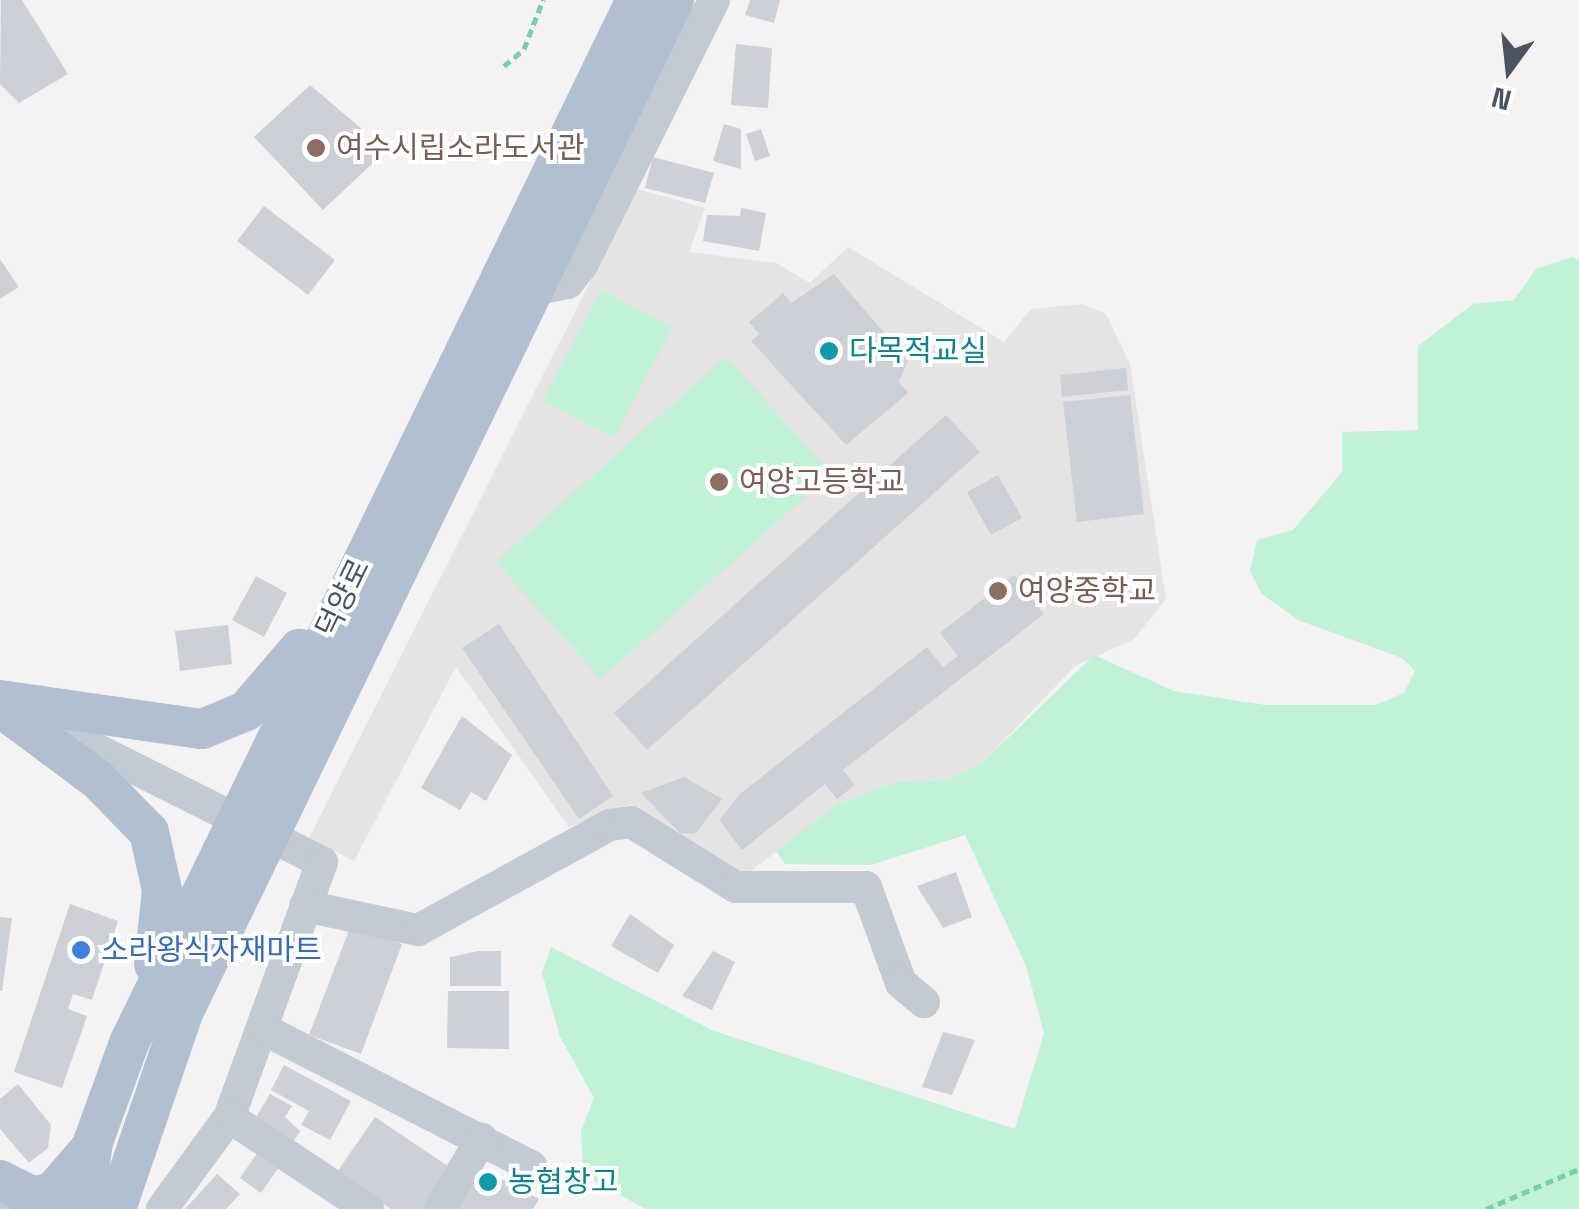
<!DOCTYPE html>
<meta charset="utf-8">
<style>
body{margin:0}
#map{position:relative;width:1579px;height:1209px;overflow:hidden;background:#f4f2f2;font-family:"Space Grotesk","Noto Sans KR",sans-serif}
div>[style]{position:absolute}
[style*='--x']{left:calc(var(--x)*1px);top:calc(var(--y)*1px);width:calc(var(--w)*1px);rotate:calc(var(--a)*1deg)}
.education>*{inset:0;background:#e5e3e4}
.green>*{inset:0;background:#c0f2d5}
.building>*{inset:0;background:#cdd0d6}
.path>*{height:5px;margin-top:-2.5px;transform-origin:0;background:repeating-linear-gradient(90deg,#76d1a7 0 8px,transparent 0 13px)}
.minor>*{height:32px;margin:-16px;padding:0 16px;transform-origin:16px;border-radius:16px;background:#c2cbd3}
.major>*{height:40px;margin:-20px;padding:0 20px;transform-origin:20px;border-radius:20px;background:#b1c0d1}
.dots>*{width:28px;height:28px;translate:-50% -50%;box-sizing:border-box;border:5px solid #fff;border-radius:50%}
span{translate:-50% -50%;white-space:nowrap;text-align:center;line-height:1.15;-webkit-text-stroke:8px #fff;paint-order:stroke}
.education-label{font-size:30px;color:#785e54}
.left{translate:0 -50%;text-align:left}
.culture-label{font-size:30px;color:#0d838f}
.street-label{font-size:30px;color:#485460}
.shop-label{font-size:30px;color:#366cbe}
.north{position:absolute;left:1459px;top:20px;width:100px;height:100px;-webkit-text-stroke:8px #fff;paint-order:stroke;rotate:195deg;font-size:28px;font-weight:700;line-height:40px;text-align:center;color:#485460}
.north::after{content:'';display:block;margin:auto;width:35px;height:45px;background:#485460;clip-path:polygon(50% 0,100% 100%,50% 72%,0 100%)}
</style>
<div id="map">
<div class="education">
<div style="clip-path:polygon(637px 189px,705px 208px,689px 252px,776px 263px,810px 283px,848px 247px,1004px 342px,1031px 309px,1083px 304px,1106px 314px,1130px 364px,1166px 599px,1134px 639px,1075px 666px,985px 760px,948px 780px,894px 782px,838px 804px,742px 878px,630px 804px,569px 827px,456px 667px,354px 861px,309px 838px)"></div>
</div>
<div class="green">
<div style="clip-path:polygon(1572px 257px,1579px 260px,1579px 1209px,646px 1209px,583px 1175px,581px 1131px,594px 1098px,560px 1037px,542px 973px,551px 947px,714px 1031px,1015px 1129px,1044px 1033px,1026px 966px,965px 835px,871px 865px,785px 864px,776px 851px,838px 804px,894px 782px,948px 780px,985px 760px,1094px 655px,1174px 691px,1265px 705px,1376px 705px,1404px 693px,1415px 671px,1402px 658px,1298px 620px,1262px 594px,1250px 571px,1257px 540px,1293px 530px,1342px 472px,1342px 432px,1418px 430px,1418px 346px,1473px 304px,1514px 300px,1536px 269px)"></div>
<div style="clip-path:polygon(601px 290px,672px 327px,614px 438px,543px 401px)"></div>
<div style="clip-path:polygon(726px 357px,831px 474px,601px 679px,496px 562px)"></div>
</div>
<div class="building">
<div style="clip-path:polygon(1px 0,22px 0,68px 74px,19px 103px,0 84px)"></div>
<div style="clip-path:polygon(750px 0,780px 0,774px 23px,745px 15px)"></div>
<div style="clip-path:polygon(736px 44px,772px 48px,768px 108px,731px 105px)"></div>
<div style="clip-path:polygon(310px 85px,363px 130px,356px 137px,377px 159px,323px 210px,254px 137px)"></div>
<div style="clip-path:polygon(724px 124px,741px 129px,741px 169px,713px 161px)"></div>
<div style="clip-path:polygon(761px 129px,770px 156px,755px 161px,746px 134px)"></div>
<div style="clip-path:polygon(653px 157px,714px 173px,705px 203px,645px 188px)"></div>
<div style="clip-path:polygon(264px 206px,335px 260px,308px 295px,237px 241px)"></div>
<div style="clip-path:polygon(741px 208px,766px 213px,759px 251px,703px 241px,707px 215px,740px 216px)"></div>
<div style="clip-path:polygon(0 259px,19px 287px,0 299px)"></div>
<div style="clip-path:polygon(834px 274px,908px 361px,899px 382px,908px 393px,846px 445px,751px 341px,759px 334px,749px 322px,783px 293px,791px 303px)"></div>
<div style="clip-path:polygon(1126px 368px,1128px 390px,1062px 397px,1060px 375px)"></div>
<div style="clip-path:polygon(1130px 395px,1144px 514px,1077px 522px,1063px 402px)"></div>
<div style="clip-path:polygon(946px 415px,980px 452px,647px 750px,614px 713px)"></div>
<div style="clip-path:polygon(998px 475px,1022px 518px,991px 535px,967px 492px)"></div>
<div style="clip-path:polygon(1014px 575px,1044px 614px,843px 770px,855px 785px,837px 799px,825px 784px,742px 850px,719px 820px,741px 793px,927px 647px,943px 667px,958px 656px,940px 633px)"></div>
<div style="clip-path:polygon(256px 576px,287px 593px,264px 637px,232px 620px)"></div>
<div style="clip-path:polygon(499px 624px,613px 796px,579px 819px,462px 648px)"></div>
<div style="clip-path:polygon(228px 625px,232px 664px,180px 671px,175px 631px)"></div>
<div style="clip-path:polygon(462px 716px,512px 755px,486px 801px,471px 792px,460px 810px,421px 788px)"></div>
<div style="clip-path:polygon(684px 777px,722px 799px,695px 834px,680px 833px,641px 793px)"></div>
<div style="clip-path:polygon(956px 872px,972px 917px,943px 928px,917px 886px)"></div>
<div style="clip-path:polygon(70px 904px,118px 921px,92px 1000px,73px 994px,68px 1009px,87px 1016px,62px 1088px,14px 1072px)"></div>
<div style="clip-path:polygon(630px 914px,674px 945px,658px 973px,611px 946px)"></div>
<div style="clip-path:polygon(0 917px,12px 918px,2px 991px,0 991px)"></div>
<div style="clip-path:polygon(351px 925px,402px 944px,361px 1054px,309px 1035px)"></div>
<div style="clip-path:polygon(479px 951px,501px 951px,501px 986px,450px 986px,450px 957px)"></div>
<div style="clip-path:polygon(713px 951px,735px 962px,712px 1010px,682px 996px)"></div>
<div style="clip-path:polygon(448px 991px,509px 991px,509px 1049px,447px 1048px)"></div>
<div style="clip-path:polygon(943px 1032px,975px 1040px,952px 1095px,922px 1087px)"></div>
<div style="clip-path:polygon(284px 1065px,351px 1101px,330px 1140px,301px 1125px,309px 1111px,271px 1090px)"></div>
<div style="clip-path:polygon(18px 1084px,51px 1125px,48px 1148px,29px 1163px,0 1129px,0 1099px)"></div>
<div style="clip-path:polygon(270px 1094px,292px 1106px,285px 1117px,300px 1131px,291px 1146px,252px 1124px)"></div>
<div style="clip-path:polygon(375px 1117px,452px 1169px,425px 1209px,391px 1209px,337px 1172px)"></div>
<div style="clip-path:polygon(262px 1146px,283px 1161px,261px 1193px,240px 1178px)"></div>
<div style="clip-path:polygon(477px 1166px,539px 1199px,533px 1209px,454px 1209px)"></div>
<div style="clip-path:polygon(217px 1174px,240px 1194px,226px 1209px,185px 1209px)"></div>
</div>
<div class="path">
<div style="--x:504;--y:66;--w:26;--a:-40"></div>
<div style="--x:524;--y:49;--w:53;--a:-68.8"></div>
<div style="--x:1486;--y:1209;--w:101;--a:-23.3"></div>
</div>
<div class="minor">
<div style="--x:542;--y:288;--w:26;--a:-11"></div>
<div style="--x:568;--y:283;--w:23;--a:-52"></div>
<div style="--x:582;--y:265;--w:296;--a:-63.5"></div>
<div style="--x:36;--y:719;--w:320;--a:26.6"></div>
<div style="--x:322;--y:862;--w:271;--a:110"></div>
<div style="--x:229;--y:1117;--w:114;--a:126.1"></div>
<div style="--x:305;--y:906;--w:116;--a:12"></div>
<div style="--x:418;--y:930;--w:219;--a:-28.7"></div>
<div style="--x:610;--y:825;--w:21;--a:-8"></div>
<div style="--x:631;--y:822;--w:123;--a:31.8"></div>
<div style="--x:736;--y:887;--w:130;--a:0"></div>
<div style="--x:866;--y:887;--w:102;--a:70"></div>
<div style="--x:901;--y:983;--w:30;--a:40"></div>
<div style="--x:265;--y:1030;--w:299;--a:27.1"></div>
<div style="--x:229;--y:1117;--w:167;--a:33.5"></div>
<div style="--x:0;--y:1204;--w:6;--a:59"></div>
<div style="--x:440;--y:1209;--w:82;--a:-59.4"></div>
</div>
<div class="major">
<div style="--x:0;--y:700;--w:204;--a:8.2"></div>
<div style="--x:202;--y:729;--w:48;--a:-22.2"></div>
<div style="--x:246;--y:711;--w:82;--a:-49.5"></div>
<div style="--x:0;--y:707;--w:122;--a:36.7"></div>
<div style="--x:98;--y:780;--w:73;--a:45.6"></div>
<div style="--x:149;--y:832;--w:59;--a:77.4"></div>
<div style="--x:162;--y:890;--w:75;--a:96.1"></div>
<div style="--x:0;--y:1180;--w:35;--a:27"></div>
<div style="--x:31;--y:1196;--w:21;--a:-8"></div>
<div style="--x:52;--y:1193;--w:57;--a:-49.3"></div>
<div style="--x:83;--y:1209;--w:68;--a:-81.5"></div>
<div style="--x:93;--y:1142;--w:105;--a:-70"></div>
<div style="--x:129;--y:1043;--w:1160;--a:-64.08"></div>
<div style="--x:116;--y:1209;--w:207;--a:-71.1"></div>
<div style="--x:183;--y:1013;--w:1126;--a:-64.14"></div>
</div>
<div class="dots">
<div style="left:316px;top:148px;background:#8d6e63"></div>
<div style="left:829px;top:351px;background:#0f9aa8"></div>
<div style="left:719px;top:482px;background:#8d6e63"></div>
<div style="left:998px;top:591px;background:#8d6e63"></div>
<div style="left:81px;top:950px;background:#3f7fe0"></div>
<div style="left:488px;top:1182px;background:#0f9aa8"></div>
</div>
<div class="education-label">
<span class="left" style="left:336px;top:148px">여수시립소라도서관</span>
<span class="left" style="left:739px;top:482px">여양고등학교</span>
<span class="left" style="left:1018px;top:591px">여양중학교</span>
</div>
<div class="culture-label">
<span class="left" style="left:849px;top:351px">다목적교실</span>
<span class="left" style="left:508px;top:1182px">농협창고</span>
</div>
<div class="street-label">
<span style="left:343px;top:598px;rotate:-64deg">덕양로</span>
</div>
<div class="shop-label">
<span class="left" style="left:101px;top:950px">소라왕식자재마트</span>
</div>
<div class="north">N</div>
</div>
